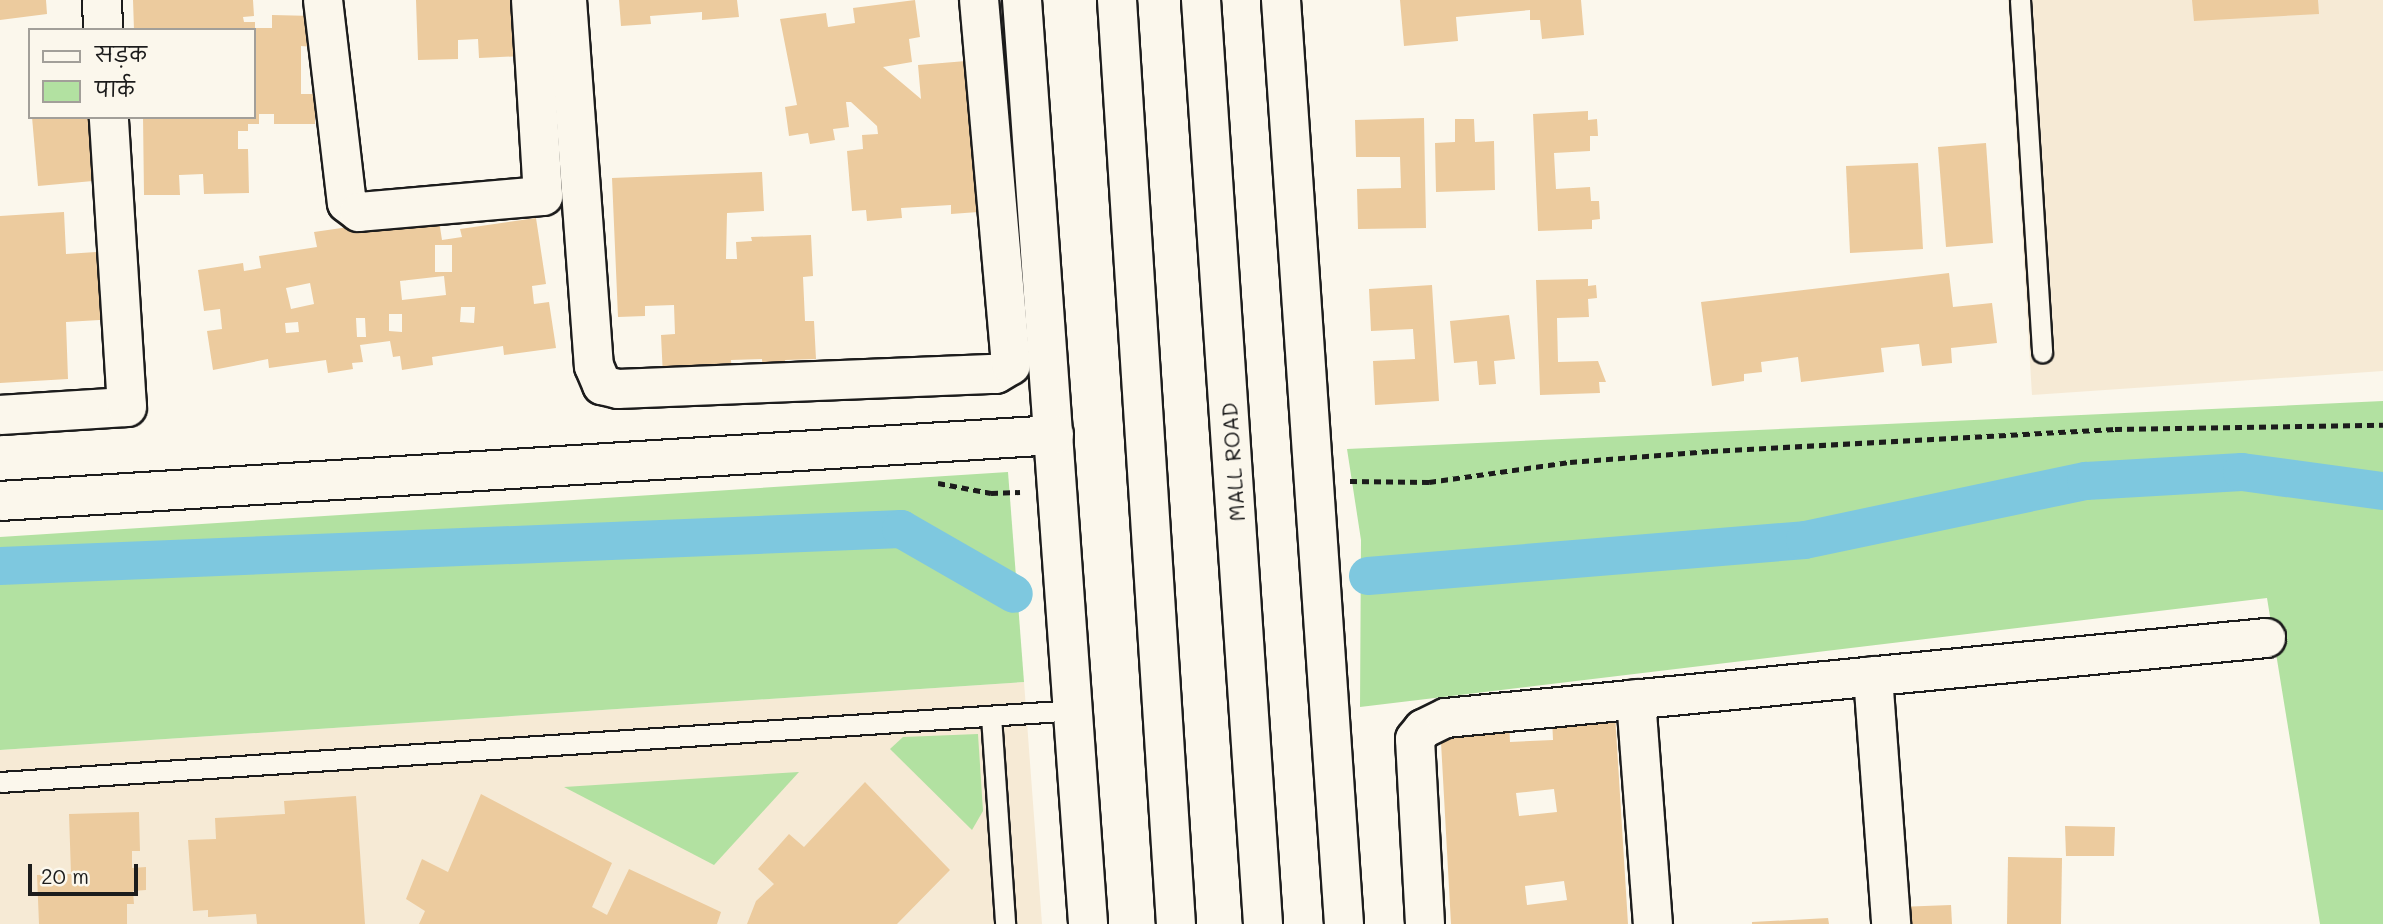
<!DOCTYPE html>
<meta charset="utf-8">
<style>
body{margin:0}
#map{position:relative;width:2383px;height:924px;overflow:hidden;background:#fbf7ec;font-family:Mali,"Playpen Sans Deva",sans-serif}
div>[style]{position:absolute}
[style*='--x']{left:calc(var(--x)*1px);top:calc(var(--y)*1px);width:calc(var(--w)*1px);rotate:calc(var(--a)*1deg)}
.built>*{inset:0;background:#f6ead5}
.green>*{inset:0;background:#b2e1a1}
.canal>*{height:38px;margin:-19px;padding:0 19px;transform-origin:19px;border-radius:19px;background:#7ec8df}
.building>*{inset:0;background:#eccb9e}
.path>*{height:4.5px;margin-top:-2.25px;transform-origin:0;background:repeating-linear-gradient(90deg,#1c1c1c 0 7px,transparent 0 12px)}
.roads{filter:drop-shadow(2px 0 #1c1c1c) drop-shadow(-2px 0 #1c1c1c) drop-shadow(0 2px #1c1c1c) drop-shadow(0 -2px #1c1c1c)}
.service>*{height:19px;margin:-9.5px;padding:0 9.5px;transform-origin:9.5px;border-radius:9.5px;background:#fbf7ec}
.minor>*{height:38px;margin:-19px;padding:0 19px;transform-origin:19px;border-radius:19px;background:#fbf7ec}
.secondary>*{height:38px;margin:-19px;padding:0 19px;transform-origin:19px;border-radius:19px;background:#fbf7ec}
span{translate:-50% -50%;white-space:nowrap;text-align:center;line-height:1.15;-webkit-text-stroke:5px #fbf7ec;paint-order:stroke}
.street-label{font-size:21px;color:#1c1c1c}
.legend{position:absolute;left:28px;top:28px;width:228px;height:91px;box-sizing:border-box;background:#fbf7ec;border:2px solid #a29f99;margin:0;padding:9px 12px;list-style:none;font-size:21px;color:#1c1c1c}
.legend li{display:flex;align-items:center;gap:14px;height:35px}
.legend b{width:35px;border:2px solid #a29f99}
.scale{position:absolute;left:28px;top:864px;width:110px;height:32px;box-sizing:border-box;border:4px solid #1c1c1c;border-top:0;padding-left:9px;font-size:21px;line-height:24px;white-space:nowrap;color:#1c1c1c;-webkit-text-stroke:5px #fbf7ec;paint-order:stroke}
</style>
<div id="map">
<div class="built">
<div style="clip-path:polygon(2008px 0,2383px 0,2383px 371px,2032px 395px)"></div>
<div style="clip-path:polygon(1024px 682px,1042px 924px,0 924px,0 750px)"></div>
</div>
<div class="green">
<div style="clip-path:polygon(2383px 401px,2383px 924px,2320px 924px,2267px 598px,1360px 707px,1361px 540px,1347px 449px)"></div>
<div style="clip-path:polygon(1008px 472px,1024px 682px,0 750px,0 537px)"></div>
<div style="clip-path:polygon(978px 734px,983px 811px,972px 830px,890px 749px,903px 737px)"></div>
<div style="clip-path:polygon(799px 772px,714px 865px,564px 787px)"></div>
</div>
<div class="canal">
<div style="--x:0;--y:566;--w:902;--a:-2.35"></div>
<div style="--x:901;--y:529;--w:130;--a:29.9"></div>
<div style="--x:1368;--y:576;--w:438;--a:-4.7"></div>
<div style="--x:1805;--y:540;--w:287;--a:-11.9"></div>
<div style="--x:2086;--y:481;--w:156;--a:-3.3"></div>
<div style="--x:2242;--y:472;--w:142;--a:7.7"></div>
</div>
<div class="building">
<div style="clip-path:polygon(0 0,46px 0,47px 14px,0 20px)"></div>
<div style="clip-path:polygon(133px 0,253px 0,254px 16px,243px 17px,244px 22px,255px 22px,255px 28px,272px 28px,272px 15px,314px 16px,314px 47px,301px 46px,301px 94px,315px 94px,315px 124px,274px 124px,274px 114px,259px 114px,259px 124px,248px 124px,248px 131px,238px 131px,238px 149px,248px 149px,249px 193px,204px 194px,203px 174px,179px 175px,180px 195px,144px 195px,143px 117px,254px 117px,254px 30px,134px 30px)"></div>
<div style="clip-path:polygon(416px 0,515px 0,524px 56px,479px 58px,478px 39px,458px 40px,458px 59px,418px 60px)"></div>
<div style="clip-path:polygon(619px 0,737px 0,739px 17px,702px 20px,702px 12px,650px 16px,651px 24px,621px 26px)"></div>
<div style="clip-path:polygon(915px 0,920px 37px,909px 39px,912px 62px,883px 67px,921px 99px,918px 65px,978px 60px,992px 211px,951px 214px,951px 205px,901px 208px,902px 218px,867px 221px,866px 210px,852px 211px,847px 151px,863px 149px,862px 135px,878px 134px,877px 126px,851px 102px,846px 102px,849px 127px,833px 129px,835px 140px,810px 144px,808px 133px,789px 136px,785px 107px,797px 105px,780px 19px,826px 13px,828px 27px,855px 23px,853px 8px)"></div>
<div style="clip-path:polygon(1400px 0,1581px 0,1584px 35px,1542px 39px,1540px 20px,1530px 20px,1530px 10px,1456px 17px,1458px 41px,1404px 46px)"></div>
<div style="clip-path:polygon(2192px 0,2318px 0,2319px 14px,2194px 21px)"></div>
<div style="clip-path:polygon(1588px 111px,1588px 120px,1597px 119px,1598px 136px,1590px 136px,1590px 151px,1554px 153px,1556px 189px,1590px 187px,1591px 201px,1599px 201px,1600px 219px,1592px 220px,1592px 229px,1538px 231px,1533px 114px)"></div>
<div style="clip-path:polygon(32px 117px,99px 117px,104px 180px,38px 186px)"></div>
<div style="clip-path:polygon(1424px 118px,1426px 228px,1358px 229px,1357px 189px,1401px 188px,1400px 157px,1356px 157px,1355px 120px)"></div>
<div style="clip-path:polygon(1455px 119px,1474px 119px,1475px 142px,1494px 141px,1495px 190px,1436px 192px,1435px 143px,1455px 142px)"></div>
<div style="clip-path:polygon(1986px 143px,1993px 243px,1946px 247px,1938px 147px)"></div>
<div style="clip-path:polygon(1918px 163px,1923px 249px,1850px 253px,1846px 166px)"></div>
<div style="clip-path:polygon(762px 172px,764px 211px,727px 213px,726px 259px,737px 259px,736px 242px,752px 241px,751px 237px,811px 235px,813px 276px,803px 277px,805px 321px,814px 321px,816px 359px,785px 360px,786px 372px,763px 373px,762px 359px,731px 360px,732px 374px,663px 377px,661px 335px,675px 334px,674px 305px,645px 306px,645px 316px,618px 317px,612px 178px)"></div>
<div style="clip-path:polygon(64px 212px,66px 254px,111px 251px,116px 319px,66px 322px,68px 379px,0 383px,0 216px)"></div>
<div style="clip-path:polygon(evenodd,438px 214px,442px 240px,462px 237px,460px 229px,536px 218px,546px 284px,532px 286px,534px 304px,549px 302px,556px 348px,504px 355px,503px 346px,432px 357px,433px 365px,402px 370px,400px 356px,393px 357px,390px 341px,360px 345px,363px 362px,352px 363px,353px 369px,328px 373px,326px 360px,269px 368px,268px 359px,213px 370px,207px 331px,222px 329px,220px 309px,204px 311px,198px 270px,243px 263px,244px 271px,261px 268px,259px 256px,317px 247px,314px 232px,438px 214px,435px 245px,452px 245px,452px 272px,435px 272px,435px 245px,438px 214px,444px 276px,446px 295px,402px 300px,400px 281px,444px 276px,438px 214px,310px 283px,314px 304px,291px 309px,286px 288px,310px 283px,438px 214px,461px 307px,475px 307px,474px 323px,460px 322px,461px 307px,438px 214px,389px 314px,402px 314px,402px 332px,389px 331px,389px 314px,438px 214px,356px 318px,365px 318px,366px 337px,357px 337px,356px 318px,438px 214px,298px 322px,299px 332px,286px 333px,285px 323px,298px 322px)"></div>
<div style="clip-path:polygon(1949px 273px,1953px 307px,1992px 303px,1997px 343px,1951px 348px,1952px 363px,1922px 366px,1919px 344px,1881px 348px,1884px 372px,1801px 382px,1798px 357px,1761px 362px,1762px 372px,1744px 374px,1744px 381px,1712px 386px,1701px 302px)"></div>
<div style="clip-path:polygon(1588px 279px,1588px 286px,1596px 285px,1597px 298px,1588px 299px,1589px 317px,1557px 318px,1558px 362px,1598px 361px,1606px 382px,1599px 382px,1600px 393px,1540px 395px,1536px 280px)"></div>
<div style="clip-path:polygon(1432px 285px,1439px 401px,1375px 405px,1373px 361px,1415px 359px,1413px 329px,1371px 331px,1369px 289px)"></div>
<div style="clip-path:polygon(1509px 315px,1515px 359px,1494px 361px,1496px 384px,1479px 385px,1477px 361px,1454px 363px,1450px 321px)"></div>
<div style="clip-path:polygon(evenodd,1615px 714px,1628px 924px,1451px 924px,1440px 724px,1509px 720px,1510px 742px,1553px 740px,1552px 718px,1615px 714px,1554px 789px,1557px 812px,1519px 816px,1516px 793px,1554px 789px,1615px 714px,1564px 881px,1567px 900px,1527px 905px,1525px 886px,1564px 881px)"></div>
<div style="clip-path:polygon(865px 782px,950px 870px,897px 924px,747px 924px,756px 901px,774px 884px,758px 869px,789px 834px,804px 847px)"></div>
<div style="clip-path:polygon(481px 794px,612px 863px,592px 907px,607px 915px,629px 869px,721px 912px,717px 924px,419px 924px,425px 911px,406px 899px,422px 859px,448px 872px)"></div>
<div style="clip-path:polygon(356px 796px,365px 924px,257px 924px,256px 914px,208px 917px,208px 910px,193px 911px,188px 840px,216px 839px,215px 818px,285px 814px,284px 801px)"></div>
<div style="clip-path:polygon(139px 812px,140px 851px,132px 851px,132px 868px,146px 867px,146px 890px,133px 891px,134px 904px,127px 904px,127px 924px,39px 924px,37px 875px,71px 874px,69px 814px)"></div>
<div style="clip-path:polygon(2065px 826px,2115px 827px,2114px 856px,2066px 856px)"></div>
<div style="clip-path:polygon(2008px 857px,2062px 858px,2061px 924px,2007px 924px)"></div>
<div style="clip-path:polygon(1951px 905px,1952px 924px,1899px 924px,1898px 907px)"></div>
<div style="clip-path:polygon(1828px 918px,1829px 924px,1752px 924px,1752px 922px)"></div>
</div>
<div class="path">
<div style="--x:1350;--y:481;--w:79;--a:0.7"></div>
<div style="--x:1429;--y:482;--w:142;--a:-8.1"></div>
<div style="--x:1570;--y:462;--w:141;--a:-4.5"></div>
<div style="--x:1711;--y:451;--w:405;--a:-3.1"></div>
<div style="--x:2115;--y:429;--w:268;--a:-0.9"></div>
<div style="--x:938;--y:483;--w:54;--a:10.7"></div>
<div style="--x:991;--y:493;--w:29;--a:-2"></div>
</div>
<div class="roads">
<div class="service">
<div style="--x:2020;--y:0;--w:353;--a:86.4"></div>
<div style="--x:991;--y:716;--w:208;--a:86.1"></div>
<div style="--x:0;--y:782;--w:1077;--a:-3.83"></div>
</div>
<div class="minor">
<div style="--x:102;--y:0;--w:30;--a:88"></div>
<div style="--x:323;--y:0;--w:204;--a:83.3"></div>
<div style="--x:347;--y:203;--w:15;--a:37"></div>
<div style="--x:359;--y:212;--w:185;--a:-5"></div>
<div style="--x:543;--y:196;--w:196;--a:-93.5"></div>
<div style="--x:567;--y:0;--w:367;--a:85.8"></div>
<div style="--x:594;--y:366;--w:21;--a:67"></div>
<div style="--x:602;--y:385;--w:16;--a:14"></div>
<div style="--x:618;--y:389;--w:378;--a:-2.3"></div>
<div style="--x:996;--y:374;--w:17;--a:-31"></div>
<div style="--x:1011;--y:365;--w:366;--a:-95"></div>
<div style="--x:1022;--y:0;--w:926;--a:85.91"></div>
<div style="--x:1281;--y:0;--w:926;--a:86.1"></div>
<div style="--x:0;--y:415;--w:127;--a:-3.6"></div>
<div style="--x:127;--y:407;--w:291;--a:-93.6"></div>
<div style="--x:0;--y:501;--w:1056;--a:-3.58"></div>
<div style="--x:1873;--y:676;--w:249;--a:85.8"></div>
<div style="--x:1636;--y:699;--w:226;--a:85.7"></div>
<div style="--x:1425;--y:924;--w:185;--a:-93.1"></div>
<div style="--x:1415;--y:739;--w:13;--a:-51"></div>
<div style="--x:1423;--y:729;--w:25;--a:-26"></div>
<div style="--x:1446;--y:718;--w:824;--a:-5.57"></div>
</div>
<div class="secondary">
<div style="--x:1117;--y:0;--w:926;--a:86.35"></div>
<div style="--x:1201;--y:0;--w:926;--a:86.16"></div>
</div>
</div>
<div class="street-label">
<span style="left:1233px;top:462px;rotate:-94deg">MALL ROAD</span>
</div>
<ul class="legend">
<li><b style="height:9px;background:#fbf7ec"></b>सड़क</li>
<li><b style="height:19px;background:#b2e1a1"></b>पार्क</li>
</ul>
<div class="scale">20 m</div>
</div>
